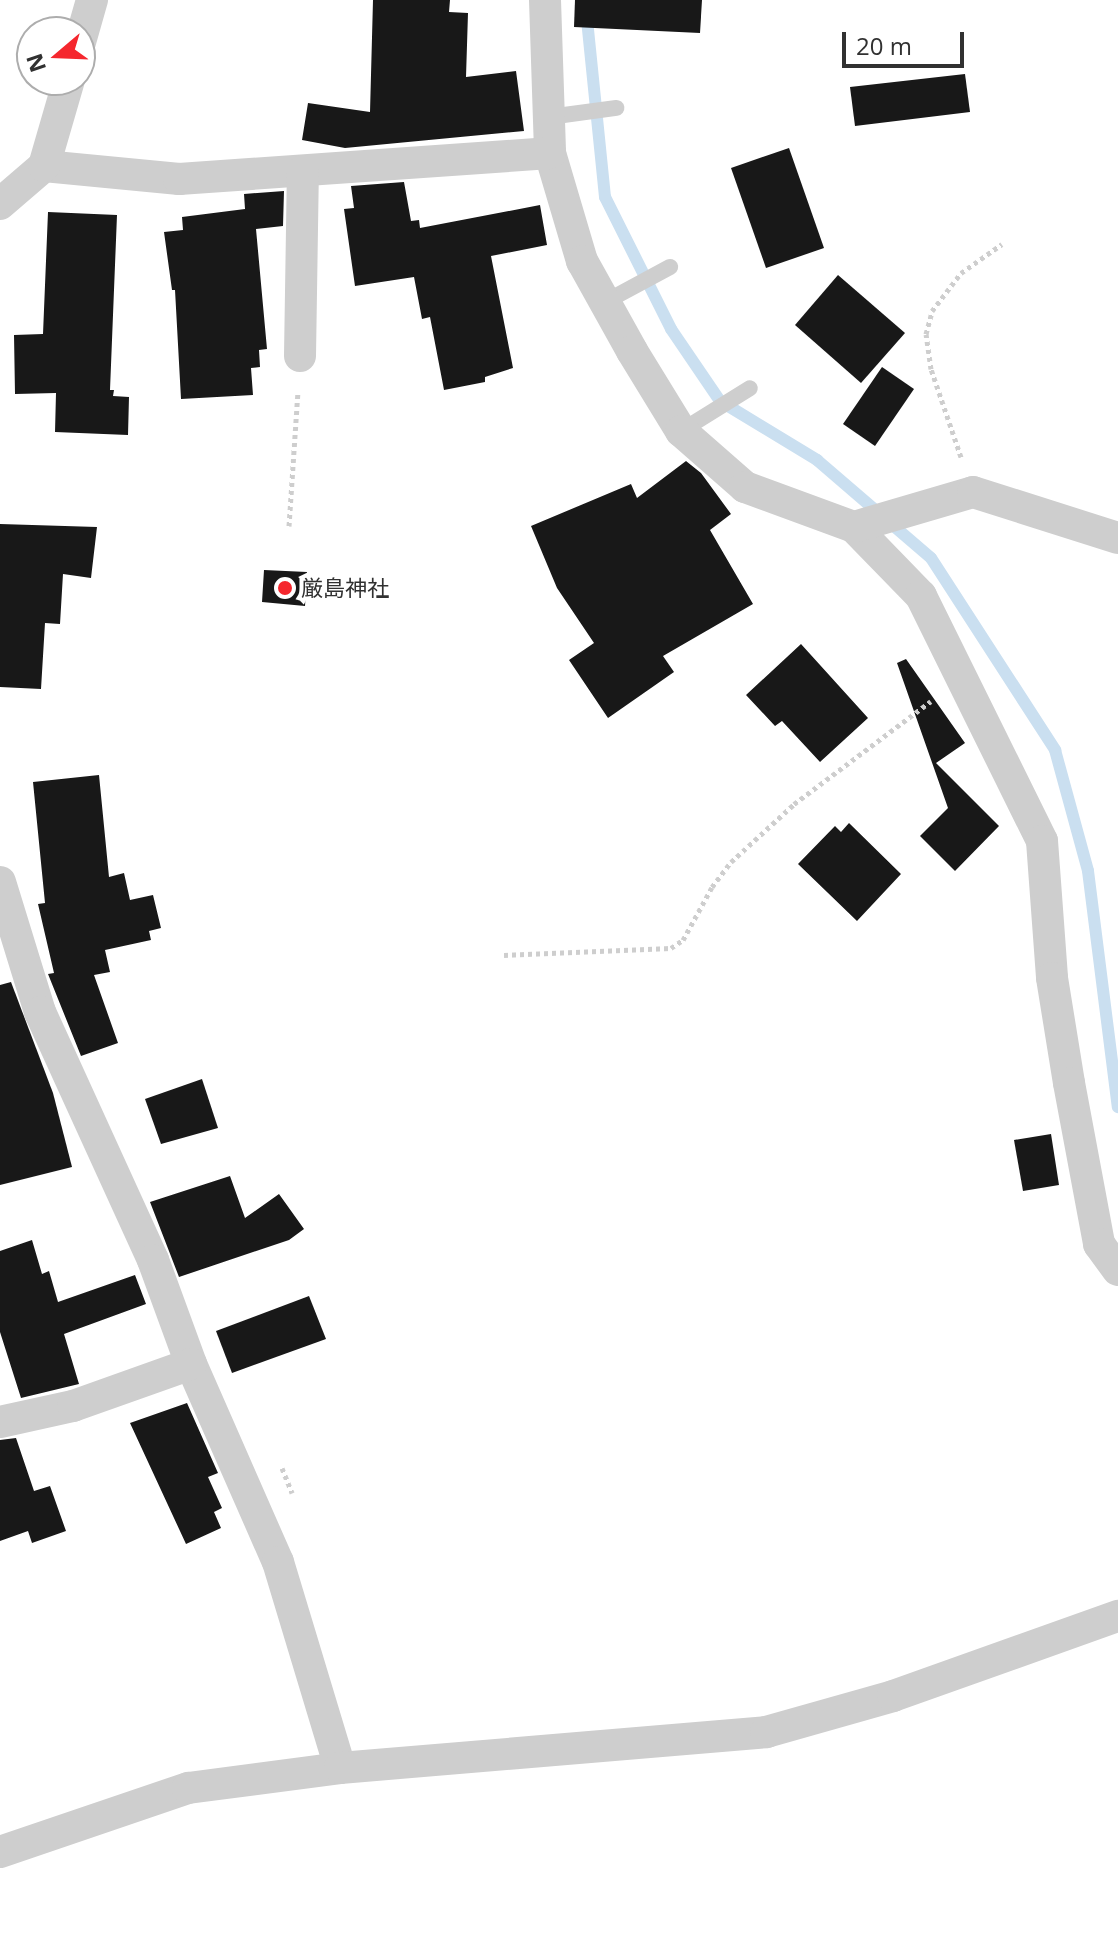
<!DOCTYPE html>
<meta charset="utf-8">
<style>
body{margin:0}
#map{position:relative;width:1118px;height:1942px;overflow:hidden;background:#fff;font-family:"Open Sans","Noto Sans JP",sans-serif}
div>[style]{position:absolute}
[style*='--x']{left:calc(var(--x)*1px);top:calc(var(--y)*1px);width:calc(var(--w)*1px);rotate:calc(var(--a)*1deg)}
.stream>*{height:12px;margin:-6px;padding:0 6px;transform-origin:6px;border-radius:6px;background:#cadff0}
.building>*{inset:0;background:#181818}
.path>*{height:5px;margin-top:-2.5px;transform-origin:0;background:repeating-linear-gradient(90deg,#cecece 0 4px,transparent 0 8px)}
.service>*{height:16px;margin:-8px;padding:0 8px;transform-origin:8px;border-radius:8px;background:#cecece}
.minor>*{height:32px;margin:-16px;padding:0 16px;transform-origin:16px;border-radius:16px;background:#cecece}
.dots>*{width:22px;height:22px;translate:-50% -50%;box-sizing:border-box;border:4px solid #fff;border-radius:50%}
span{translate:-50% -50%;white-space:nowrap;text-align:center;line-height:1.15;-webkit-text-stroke:8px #fff;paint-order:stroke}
.poi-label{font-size:22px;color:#313131}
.left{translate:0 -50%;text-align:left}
.north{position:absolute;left:16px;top:16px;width:80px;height:80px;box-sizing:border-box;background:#fff;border:2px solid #adadad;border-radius:50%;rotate:251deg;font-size:22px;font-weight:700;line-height:32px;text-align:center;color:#313131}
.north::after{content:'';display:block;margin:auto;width:28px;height:36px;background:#f5272e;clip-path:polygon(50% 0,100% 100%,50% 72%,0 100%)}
.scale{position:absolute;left:842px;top:32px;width:122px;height:36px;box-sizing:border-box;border:4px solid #313131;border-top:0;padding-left:10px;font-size:24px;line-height:28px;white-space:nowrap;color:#313131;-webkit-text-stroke:6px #fff;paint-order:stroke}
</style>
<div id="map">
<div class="stream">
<div style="--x:585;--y:0;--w:198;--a:84.2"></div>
<div style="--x:605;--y:197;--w:148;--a:63.4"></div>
<div style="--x:671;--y:329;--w:87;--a:55.8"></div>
<div style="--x:720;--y:401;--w:114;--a:31.3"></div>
<div style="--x:817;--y:460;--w:150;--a:40.7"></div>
<div style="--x:931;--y:558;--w:229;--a:57.1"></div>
<div style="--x:1055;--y:750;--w:125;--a:74.7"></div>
<div style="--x:1088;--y:871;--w:238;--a:82.8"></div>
</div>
<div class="building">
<div style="clip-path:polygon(373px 0,450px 0,449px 12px,468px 13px,466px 77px,516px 71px,524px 131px,345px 148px,302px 140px,308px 103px,370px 112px)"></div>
<div style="clip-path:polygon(575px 0,702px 0,700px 33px,574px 27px)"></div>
<div style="clip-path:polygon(965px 74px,970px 112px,855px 126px,850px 87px)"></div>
<div style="clip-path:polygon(789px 148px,824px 248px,766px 268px,731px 168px)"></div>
<div style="clip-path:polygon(404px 182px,411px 221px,419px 220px,420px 228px,540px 205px,547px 245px,491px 256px,513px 368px,485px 377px,485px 382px,444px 390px,430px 317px,422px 319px,414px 277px,355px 286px,344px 209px,354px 208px,351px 186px)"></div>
<div style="clip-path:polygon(284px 191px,283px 226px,256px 229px,267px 349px,259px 350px,260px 367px,251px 368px,253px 395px,181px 399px,175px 290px,172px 290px,164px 232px,183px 230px,182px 217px,245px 209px,244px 194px)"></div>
<div style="clip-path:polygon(48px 212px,117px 215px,110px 390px,114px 390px,113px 396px,129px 397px,128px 435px,55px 432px,56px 393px,15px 394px,14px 335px,43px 334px)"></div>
<div style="clip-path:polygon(838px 275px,905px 333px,861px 383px,795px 325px)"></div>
<div style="clip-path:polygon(882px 367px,914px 389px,875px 446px,843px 424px)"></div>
<div style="clip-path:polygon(686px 461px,701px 473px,731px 514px,710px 530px,753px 604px,663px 656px,674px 672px,608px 718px,569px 660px,594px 643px,557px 588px,531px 526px,631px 484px,637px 498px)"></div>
<div style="clip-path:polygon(0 524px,97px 527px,91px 578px,63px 574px,60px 624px,45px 623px,41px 689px,0 687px)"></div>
<div style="clip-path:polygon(264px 570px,307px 572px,305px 606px,262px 602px)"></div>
<div style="clip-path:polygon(801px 644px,868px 718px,820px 762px,782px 721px,775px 726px,746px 695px)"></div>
<div style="clip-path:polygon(906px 659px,965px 743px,936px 763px,999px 826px,955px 871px,920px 836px,948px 808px,897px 663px)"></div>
<div style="clip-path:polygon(99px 775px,109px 877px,124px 873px,130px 900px,153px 895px,161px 928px,149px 931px,151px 940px,105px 950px,110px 972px,94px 975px,118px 1043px,81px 1056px,48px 974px,54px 973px,38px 904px,45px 903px,33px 782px)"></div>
<div style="clip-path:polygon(849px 823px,901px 874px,857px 921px,798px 864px,835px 826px,841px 832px)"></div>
<div style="clip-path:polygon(11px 982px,53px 1093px,72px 1167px,0 1185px,0 985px)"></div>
<div style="clip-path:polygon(202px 1079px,218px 1128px,161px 1144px,145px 1099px)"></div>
<div style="clip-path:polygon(1051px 1134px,1059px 1185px,1023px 1191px,1014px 1140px)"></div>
<div style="clip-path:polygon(230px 1176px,245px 1218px,279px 1194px,304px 1229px,289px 1240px,179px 1277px,150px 1202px)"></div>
<div style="clip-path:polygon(32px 1240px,42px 1274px,49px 1271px,58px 1302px,135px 1275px,146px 1304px,64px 1334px,79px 1384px,21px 1398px,0 1332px,0 1251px)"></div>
<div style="clip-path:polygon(309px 1296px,326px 1339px,232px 1373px,216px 1331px)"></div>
<div style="clip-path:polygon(187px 1403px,218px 1473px,208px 1477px,222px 1508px,214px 1512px,221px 1528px,186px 1544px,130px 1423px)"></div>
<div style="clip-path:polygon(16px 1438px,34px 1491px,50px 1486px,66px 1531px,32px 1543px,28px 1531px,0 1541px,0 1440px)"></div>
</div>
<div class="path">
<div style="--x:961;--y:457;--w:93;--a:-108.8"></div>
<div style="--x:931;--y:369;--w:35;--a:-98"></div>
<div style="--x:926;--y:334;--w:24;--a:-75"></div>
<div style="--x:932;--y:311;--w:48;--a:-52.7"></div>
<div style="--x:961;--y:273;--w:50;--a:-35.3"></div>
<div style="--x:289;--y:526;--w:135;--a:-86.2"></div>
<div style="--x:504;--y:955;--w:167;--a:-2.4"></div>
<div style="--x:671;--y:948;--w:14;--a:-34"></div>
<div style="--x:683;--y:940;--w:60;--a:-61.3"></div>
<div style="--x:712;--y:887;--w:31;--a:-53"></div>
<div style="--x:731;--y:862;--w:86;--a:-42.6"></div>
<div style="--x:794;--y:804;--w:171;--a:-36.9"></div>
<div style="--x:282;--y:1468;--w:27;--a:68"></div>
</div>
<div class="service">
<div style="--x:549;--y:117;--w:68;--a:-7.7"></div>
<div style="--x:605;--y:302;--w:74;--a:-28.3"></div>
<div style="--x:681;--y:431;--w:81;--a:-31.9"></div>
</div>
<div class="minor">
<div style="--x:545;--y:0;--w:153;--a:88.1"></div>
<div style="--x:550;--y:153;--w:113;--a:73.5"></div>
<div style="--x:582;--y:261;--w:103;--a:60.9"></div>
<div style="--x:632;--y:351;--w:94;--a:58.5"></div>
<div style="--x:681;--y:431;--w:85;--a:41.2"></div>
<div style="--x:745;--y:487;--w:116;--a:20.2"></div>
<div style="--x:854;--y:527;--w:96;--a:45.8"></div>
<div style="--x:921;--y:596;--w:273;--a:63.7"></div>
<div style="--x:1042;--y:841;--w:137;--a:85.8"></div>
<div style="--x:1052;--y:978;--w:106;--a:80.8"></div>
<div style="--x:1069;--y:1083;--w:164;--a:79.4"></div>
<div style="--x:1099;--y:1244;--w:32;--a:54"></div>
<div style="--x:80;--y:42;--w:44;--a:-74.1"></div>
<div style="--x:44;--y:166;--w:136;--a:5.5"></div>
<div style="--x:179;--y:179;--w:372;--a:-4"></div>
<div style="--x:0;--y:204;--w:58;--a:-40.8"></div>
<div style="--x:44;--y:166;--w:90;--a:-73.8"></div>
<div style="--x:300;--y:356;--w:185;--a:-89.1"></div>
<div style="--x:854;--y:527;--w:124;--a:-16.4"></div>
<div style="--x:973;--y:492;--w:152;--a:17.6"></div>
<div style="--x:0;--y:882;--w:136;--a:72.9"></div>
<div style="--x:40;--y:1012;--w:273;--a:65.5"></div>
<div style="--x:153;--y:1260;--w:111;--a:69.9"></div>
<div style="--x:191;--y:1364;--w:216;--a:66.3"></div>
<div style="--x:278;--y:1562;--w:215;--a:73.2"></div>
<div style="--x:0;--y:1422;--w:75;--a:-12.4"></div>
<div style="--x:73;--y:1406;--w:125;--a:-19.6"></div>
<div style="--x:0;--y:1852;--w:199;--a:-18.8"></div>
<div style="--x:188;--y:1788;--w:153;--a:-7.5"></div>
<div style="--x:340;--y:1768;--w:428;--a:-4.8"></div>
<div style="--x:766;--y:1732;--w:132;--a:-15.8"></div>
<div style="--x:893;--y:1696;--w:239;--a:-19.6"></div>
</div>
<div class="dots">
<div style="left:285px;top:588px;background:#f5272e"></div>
</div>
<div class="poi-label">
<span class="left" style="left:301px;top:588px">厳島神社</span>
</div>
<div class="north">N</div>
<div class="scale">20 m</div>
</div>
